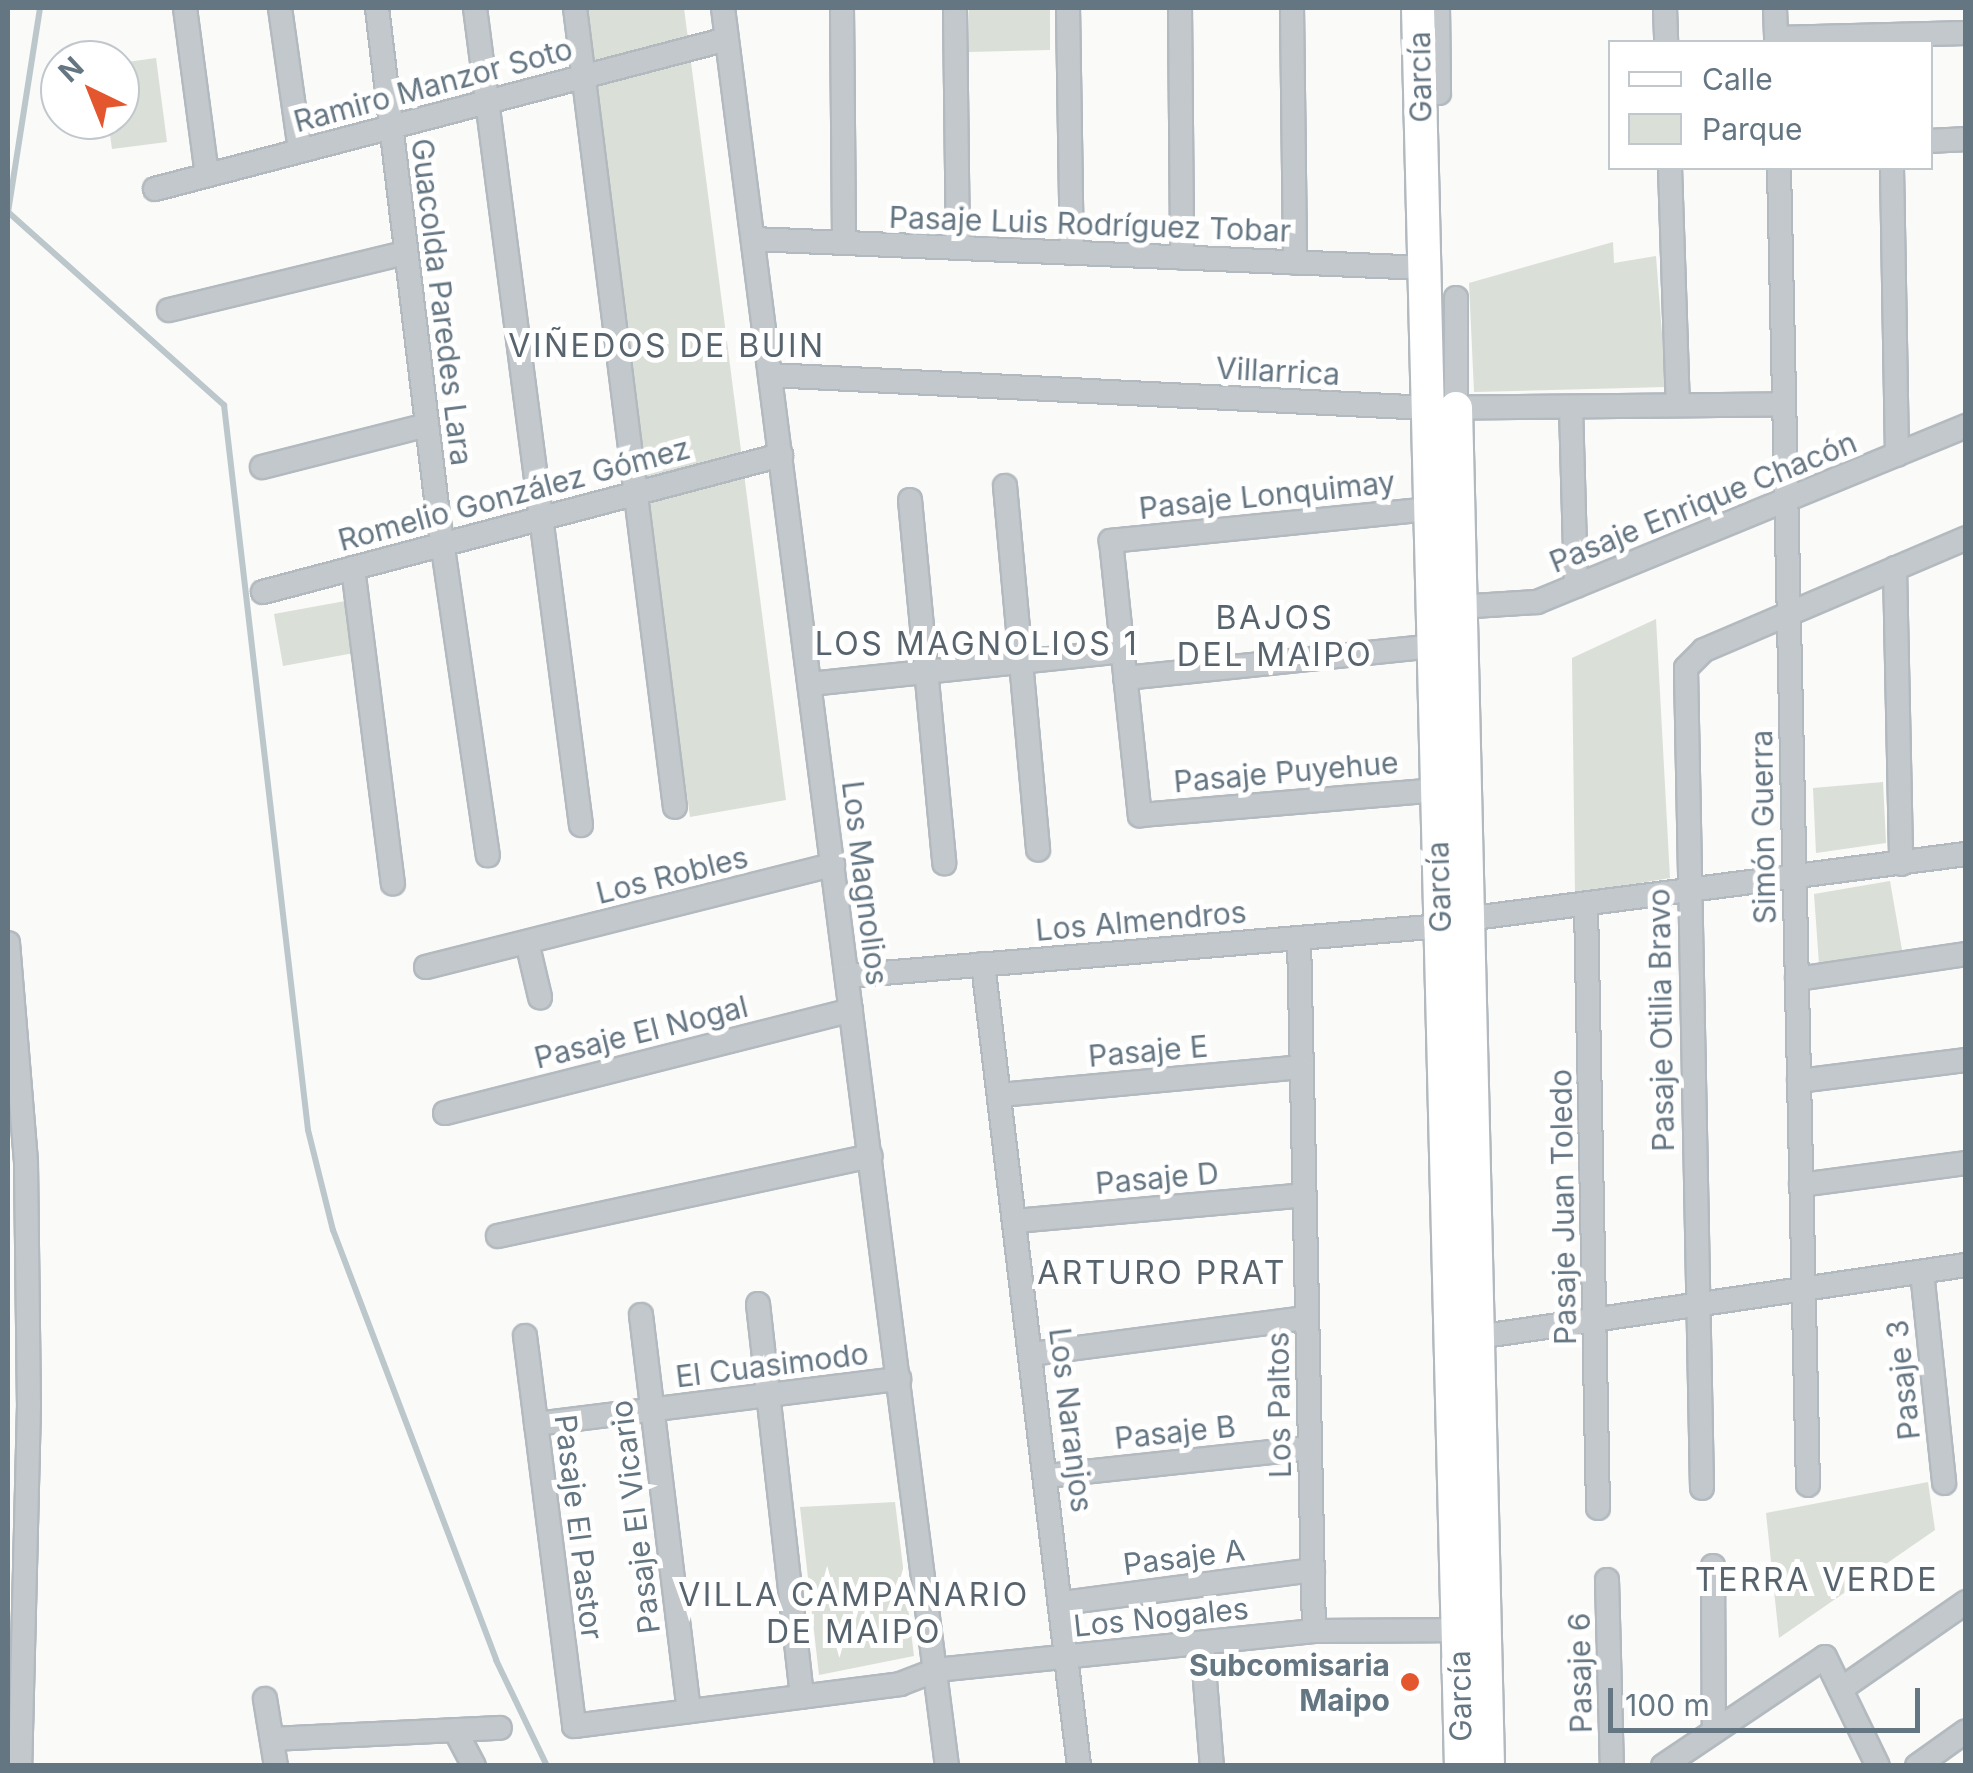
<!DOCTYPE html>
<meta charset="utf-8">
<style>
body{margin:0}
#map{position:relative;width:1973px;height:1773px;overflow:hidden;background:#fafaf8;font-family:Inter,sans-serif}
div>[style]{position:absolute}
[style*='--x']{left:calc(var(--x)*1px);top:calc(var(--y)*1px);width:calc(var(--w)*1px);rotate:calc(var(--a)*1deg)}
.green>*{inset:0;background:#dadfd7}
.stream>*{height:6px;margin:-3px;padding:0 3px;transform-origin:3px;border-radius:3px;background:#bbc7cb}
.roads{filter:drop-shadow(2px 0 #b3babf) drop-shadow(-2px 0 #b3babf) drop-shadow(0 2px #b3babf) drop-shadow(0 -2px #b3babf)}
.street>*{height:22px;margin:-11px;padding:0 11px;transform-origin:11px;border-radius:11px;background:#c3c8cc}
.secondary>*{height:32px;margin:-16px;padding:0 16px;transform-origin:16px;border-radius:16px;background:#fff}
.dots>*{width:28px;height:28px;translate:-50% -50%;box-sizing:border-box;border:5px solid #fff;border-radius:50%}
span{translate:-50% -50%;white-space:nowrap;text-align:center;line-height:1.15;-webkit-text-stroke:10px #fff;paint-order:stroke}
.street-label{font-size:30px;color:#657683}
.poi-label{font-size:30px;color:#657683;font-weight:700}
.right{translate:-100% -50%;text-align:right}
.neighbourhood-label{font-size:32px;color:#57646e;letter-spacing:2.5px}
.frame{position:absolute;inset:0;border:10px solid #657683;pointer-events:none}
.legend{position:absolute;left:1608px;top:40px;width:325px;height:130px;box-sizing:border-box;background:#fff;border:2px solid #c1c8cd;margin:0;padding:12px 18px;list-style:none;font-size:30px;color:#657683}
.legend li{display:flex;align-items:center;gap:20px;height:50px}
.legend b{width:50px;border:2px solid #c1c8cd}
.north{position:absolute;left:40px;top:40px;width:100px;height:100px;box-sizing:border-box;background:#fff;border:2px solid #c1c8cd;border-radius:50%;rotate:317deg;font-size:28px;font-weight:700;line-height:40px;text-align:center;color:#657683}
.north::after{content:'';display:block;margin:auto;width:35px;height:45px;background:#e4572e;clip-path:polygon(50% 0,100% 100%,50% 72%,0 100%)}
.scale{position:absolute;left:1608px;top:1688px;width:312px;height:45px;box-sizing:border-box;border:5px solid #657683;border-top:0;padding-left:12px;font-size:30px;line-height:35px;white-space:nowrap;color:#657683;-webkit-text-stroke:8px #fff;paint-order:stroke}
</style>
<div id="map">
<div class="green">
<div style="clip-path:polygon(577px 8px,684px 8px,786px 800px,690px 817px)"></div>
<div style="clip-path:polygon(969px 8px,1050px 8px,1050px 50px,969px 52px)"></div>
<div style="clip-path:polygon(156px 58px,167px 142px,112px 149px,108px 120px,120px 120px,120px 63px)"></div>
<div style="clip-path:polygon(1613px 242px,1614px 263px,1656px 256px,1666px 387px,1474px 392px,1469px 283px)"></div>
<div style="clip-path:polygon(345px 601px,354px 653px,283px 666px,274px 614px)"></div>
<div style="clip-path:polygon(1656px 619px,1670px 878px,1575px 894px,1572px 658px)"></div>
<div style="clip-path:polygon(1883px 782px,1886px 843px,1816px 853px,1813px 788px)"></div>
<div style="clip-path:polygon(1890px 881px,1902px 950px,1819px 964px,1814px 894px)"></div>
<div style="clip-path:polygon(1928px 1482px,1935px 1530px,1779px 1638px,1766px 1513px)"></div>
<div style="clip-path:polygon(895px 1502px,914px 1656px,819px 1675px,800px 1507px)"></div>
</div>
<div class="stream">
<div style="--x:40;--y:8;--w:206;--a:98.9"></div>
<div style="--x:8;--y:212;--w:290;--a:41.8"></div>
<div style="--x:224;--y:405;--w:730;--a:83.39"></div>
<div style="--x:308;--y:1130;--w:103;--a:76"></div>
<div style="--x:333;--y:1230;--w:460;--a:69.2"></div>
<div style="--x:496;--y:1660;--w:118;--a:64.3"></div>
</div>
<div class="roads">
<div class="street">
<div style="--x:185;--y:8;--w:168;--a:82.5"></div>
<div style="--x:280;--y:8;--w:144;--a:82"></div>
<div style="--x:377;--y:8;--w:503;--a:83.14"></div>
<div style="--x:437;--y:507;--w:352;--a:81.7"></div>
<div style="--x:475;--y:8;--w:824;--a:82.61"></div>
<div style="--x:575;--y:8;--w:805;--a:82.87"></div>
<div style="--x:723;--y:8;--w:1772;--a:82.74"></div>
<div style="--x:842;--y:8;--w:235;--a:89.5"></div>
<div style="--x:955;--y:8;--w:240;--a:89.3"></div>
<div style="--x:1068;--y:8;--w:245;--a:89.1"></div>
<div style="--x:1180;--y:8;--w:250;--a:89.5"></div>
<div style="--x:1292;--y:8;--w:255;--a:89.3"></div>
<div style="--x:1438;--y:8;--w:85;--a:89.3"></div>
<div style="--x:1665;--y:8;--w:34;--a:88"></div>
<div style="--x:1775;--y:8;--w:34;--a:88"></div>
<div style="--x:1776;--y:38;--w:190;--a:-1.5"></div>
<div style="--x:1930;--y:141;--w:36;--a:-3"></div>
<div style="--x:1670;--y:168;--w:237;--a:88.1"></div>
<div style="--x:1779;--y:168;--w:1317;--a:88.74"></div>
<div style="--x:1892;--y:168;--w:287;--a:89"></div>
<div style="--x:155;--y:189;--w:591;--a:-14.69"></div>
<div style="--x:753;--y:239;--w:672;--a:2.47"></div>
<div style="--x:169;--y:310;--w:242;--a:-13.6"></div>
<div style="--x:770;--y:375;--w:659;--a:2.87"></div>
<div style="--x:1428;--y:408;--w:356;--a:-0.6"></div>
<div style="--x:1571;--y:407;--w:179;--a:88.4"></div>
<div style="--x:1456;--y:408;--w:110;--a:-90"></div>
<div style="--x:262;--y:467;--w:170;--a:-14.3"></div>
<div style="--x:1005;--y:486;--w:365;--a:84.8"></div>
<div style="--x:910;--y:500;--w:365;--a:84.6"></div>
<div style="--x:1430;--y:509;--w:321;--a:174.3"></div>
<div style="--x:1111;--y:541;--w:276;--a:84"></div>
<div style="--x:1140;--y:815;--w:297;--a:-4.8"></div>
<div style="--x:353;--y:568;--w:318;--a:82.8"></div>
<div style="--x:1895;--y:568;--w:296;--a:88.8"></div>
<div style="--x:263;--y:592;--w:536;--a:-14.81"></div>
<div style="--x:1457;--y:607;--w:80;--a:-3.6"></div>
<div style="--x:1537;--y:602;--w:464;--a:-22.3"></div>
<div style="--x:1125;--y:678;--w:310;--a:-5.9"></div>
<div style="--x:810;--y:684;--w:315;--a:-6"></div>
<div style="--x:1586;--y:905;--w:603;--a:88.86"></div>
<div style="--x:1466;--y:919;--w:504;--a:-7.41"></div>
<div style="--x:1299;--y:938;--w:693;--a:88.76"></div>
<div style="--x:527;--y:942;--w:57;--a:76.7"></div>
<div style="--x:8;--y:943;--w:221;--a:85.3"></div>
<div style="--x:26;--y:1163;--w:242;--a:89.3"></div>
<div style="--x:29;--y:1405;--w:361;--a:91.4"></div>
<div style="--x:983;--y:964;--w:808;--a:83.17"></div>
<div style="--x:426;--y:967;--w:420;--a:-14.1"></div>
<div style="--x:847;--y:976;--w:596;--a:-4.81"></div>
<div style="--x:1797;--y:979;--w:171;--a:-8.4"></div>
<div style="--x:1799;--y:1081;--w:168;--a:-7.2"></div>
<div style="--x:1000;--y:1095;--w:302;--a:-5.3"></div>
<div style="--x:445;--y:1113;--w:419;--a:-14.2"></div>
<div style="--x:1801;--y:1185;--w:166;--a:-7.6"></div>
<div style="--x:1015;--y:1221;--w:290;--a:-5.1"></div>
<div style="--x:498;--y:1236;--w:381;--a:-12.1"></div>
<div style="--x:1922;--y:1272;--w:212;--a:84"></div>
<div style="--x:758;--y:1304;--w:395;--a:83.6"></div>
<div style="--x:641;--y:1315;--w:399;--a:83.1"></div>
<div style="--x:525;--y:1336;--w:393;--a:82.8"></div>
<div style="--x:574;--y:1726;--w:329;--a:-7.3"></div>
<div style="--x:900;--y:1684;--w:39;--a:-21"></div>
<div style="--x:936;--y:1670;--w:380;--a:-5.9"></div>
<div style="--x:1314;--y:1631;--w:145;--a:-0.4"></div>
<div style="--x:1464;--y:1339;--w:507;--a:-8.39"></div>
<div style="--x:1032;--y:1354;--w:277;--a:-7.5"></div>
<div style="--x:536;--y:1424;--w:366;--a:-7.1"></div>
<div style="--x:1047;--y:1476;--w:264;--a:-6.1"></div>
<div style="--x:1702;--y:1488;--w:820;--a:-91.12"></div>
<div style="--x:1686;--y:668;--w:25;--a:-45"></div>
<div style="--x:1704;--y:650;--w:285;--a:-23.1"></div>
<div style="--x:1713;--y:1566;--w:165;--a:89.7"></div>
<div style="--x:1607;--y:1580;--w:186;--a:88.5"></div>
<div style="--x:1063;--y:1603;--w:252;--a:-7.5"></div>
<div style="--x:1202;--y:1643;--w:123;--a:85.4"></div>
<div style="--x:1841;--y:1689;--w:152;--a:-34.8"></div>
<div style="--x:265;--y:1699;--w:68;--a:80.7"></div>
<div style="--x:455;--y:1730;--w:41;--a:62.2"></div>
<div style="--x:272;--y:1739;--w:228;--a:-2.8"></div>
<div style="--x:1663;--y:1766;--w:195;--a:-33.9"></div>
<div style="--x:1825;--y:1657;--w:121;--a:64.1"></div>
<div style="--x:1917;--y:1766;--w:60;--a:-35.5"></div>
</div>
<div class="secondary">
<div style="--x:1418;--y:8;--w:1759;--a:88.6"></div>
<div style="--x:1456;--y:408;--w:1358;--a:88.65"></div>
</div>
</div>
<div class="dots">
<div style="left:1410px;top:1682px;background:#e4572e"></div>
</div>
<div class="street-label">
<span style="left:1420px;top:77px;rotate:-91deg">García</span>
<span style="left:433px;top:85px;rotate:-15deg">Ramiro Manzor Soto</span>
<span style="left:1090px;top:224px;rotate:2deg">Pasaje Luis Rodríguez Tobar</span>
<span style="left:442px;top:302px;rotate:83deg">Guacolda Paredes Lara</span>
<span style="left:1278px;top:371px;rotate:3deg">Villarrica</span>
<span style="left:514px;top:494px;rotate:-15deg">Romelio González Gómez</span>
<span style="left:1267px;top:495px;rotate:-6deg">Pasaje Lonquimay</span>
<span style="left:1703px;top:502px;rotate:-22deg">Pasaje Enrique Chacón</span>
<span style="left:1286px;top:772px;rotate:-5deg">Pasaje Puyehue</span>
<span style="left:1763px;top:827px;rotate:-91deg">Simón Guerra</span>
<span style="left:672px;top:875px;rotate:-14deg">Los Robles</span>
<span style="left:865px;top:883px;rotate:83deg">Los Magnolios</span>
<span style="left:1439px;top:887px;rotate:-92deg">García</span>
<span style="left:1141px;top:921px;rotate:-5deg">Los Almendros</span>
<span style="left:1661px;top:1020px;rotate:-91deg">Pasaje Otilia Bravo</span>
<span style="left:641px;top:1032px;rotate:-14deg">Pasaje El Nogal</span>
<span style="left:1148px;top:1051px;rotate:-5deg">Pasaje E</span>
<span style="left:1157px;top:1178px;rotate:-5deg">Pasaje D</span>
<span style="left:1563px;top:1207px;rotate:-91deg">Pasaje Juan Toledo</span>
<span style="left:772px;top:1365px;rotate:-7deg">El Cuasimodo</span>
<span style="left:1903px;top:1380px;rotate:-96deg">Pasaje 3</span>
<span style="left:1279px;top:1405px;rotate:-91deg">Los Paltos</span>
<span style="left:1071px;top:1420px;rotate:83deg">Los Naranjos</span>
<span style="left:1175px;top:1432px;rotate:-6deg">Pasaje B</span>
<span style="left:635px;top:1517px;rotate:-97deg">Pasaje El Vicario</span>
<span style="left:579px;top:1527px;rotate:83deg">Pasaje El Pastor</span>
<span style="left:1184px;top:1557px;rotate:-7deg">Pasaje A</span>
<span style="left:1161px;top:1617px;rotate:-6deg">Los Nogales</span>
<span style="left:1580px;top:1673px;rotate:-91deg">Pasaje 6</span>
<span style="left:1460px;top:1696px;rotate:-91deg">García</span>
</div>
<div class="poi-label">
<span class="right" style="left:1390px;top:1682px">Subcomisaria<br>Maipo</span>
</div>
<div class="neighbourhood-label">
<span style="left:667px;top:346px">VIÑEDOS DE BUIN</span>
<span style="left:1275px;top:637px">BAJOS<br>DEL MAIPO</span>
<span style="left:977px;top:644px">LOS MAGNOLIOS 1</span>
<span style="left:1162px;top:1273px">ARTURO PRAT</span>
<span style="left:1817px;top:1580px">TERRA VERDE</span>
<span style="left:854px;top:1614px">VILLA CAMPANARIO<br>DE MAIPO</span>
</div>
<div class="frame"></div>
<ul class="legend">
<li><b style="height:12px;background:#fff"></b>Calle</li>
<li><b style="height:28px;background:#dadfd7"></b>Parque</li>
</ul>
<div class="north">N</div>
<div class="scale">100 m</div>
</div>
